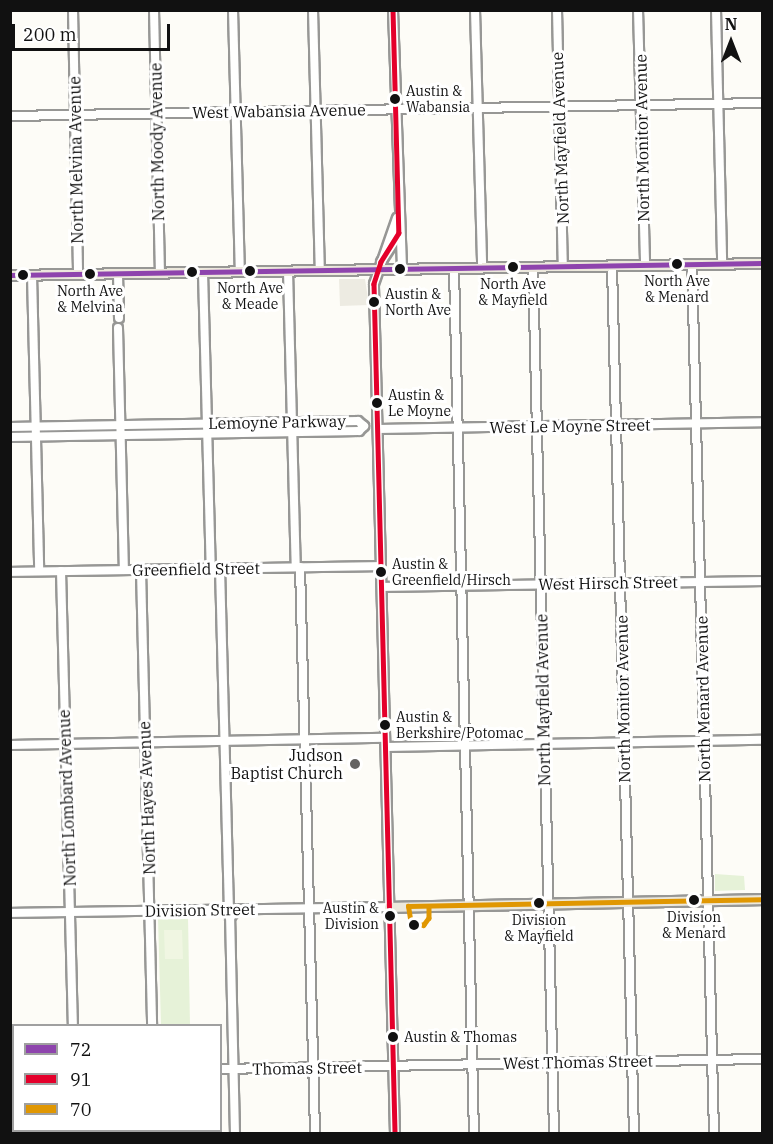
<!DOCTYPE html>
<style>
body{margin:0}
#map{position:relative;width:773px;height:1144px;overflow:hidden;background:#fdfcf7;font-family:"IBM Plex Serif",serif}
div>[style]{position:absolute}
[style*='--x']{left:calc(var(--x)*1px);top:calc(var(--y)*1px);width:calc(var(--w)*1px);rotate:calc(var(--a)*1deg)}
.green>*{inset:0;background:#e6f2d8}
.pitch>*{inset:0;background:#f0f6e2}
.plaza>*{inset:0;background:#edebe2}
.roads{filter:drop-shadow(2px 0 #979795) drop-shadow(-2px 0 #979795) drop-shadow(0 2px #979795) drop-shadow(0 -2px #979795)}
.minor>*{height:8px;margin:-4px;padding:0 4px;transform-origin:4px;border-radius:4px;background:#fffffe}
.major>*{height:9px;margin:-4.5px;padding:0 4.5px;transform-origin:4.5px;border-radius:4.5px;background:#ece8dc}
.bus-1>*{height:4.5px;margin:-2.25px;padding:0 2.25px;transform-origin:2.25px;border-radius:2.25px;background:#8e44ad}
.bus-2>*{height:4.5px;margin:-2.25px;padding:0 2.25px;transform-origin:2.25px;border-radius:2.25px;background:#e4002b}
.bus-3>*{height:4.5px;margin:-2.25px;padding:0 2.25px;transform-origin:2.25px;border-radius:2.25px;background:#e09702}
.dots>*{width:16px;height:16px;translate:-50% -50%;box-sizing:border-box;border:3px solid #fff;border-radius:50%}
span{translate:-50% -50%;white-space:nowrap;text-align:center;line-height:1.15;-webkit-text-stroke:6px #fff;paint-order:stroke}
.bus-label{font-size:14px;color:#111}
.left{translate:0 -50%;text-align:left}
.right{translate:-100% -50%;text-align:right}
.street-label{font-size:16px;color:#111}
.poi-label{font-size:16px;color:#111}
.frame{position:absolute;inset:0;border:12px solid #111;pointer-events:none}
.legend{position:absolute;left:12px;top:1024px;width:210px;height:108px;box-sizing:border-box;background:#fff;border:2px solid #a0a0a0;margin:0;padding:8px 10px;list-style:none;font-size:18px;color:#111}
.legend li{display:flex;align-items:center;gap:12px;height:30px}
.legend b{width:30px;border:2px solid #a0a0a0}
.north{position:absolute;left:701px;top:12px;width:60px;height:60px;-webkit-text-stroke:4px #fff;paint-order:stroke;rotate:0deg;font-size:16px;font-weight:700;line-height:24px;text-align:center;color:#111}
.north::after{content:'';display:block;margin:auto;width:21px;height:27px;background:#111;clip-path:polygon(50% 0,100% 100%,50% 72%,0 100%)}
.scale{position:absolute;left:12px;top:24px;width:158px;height:27px;box-sizing:border-box;border:3px solid #111;border-top:0;padding-left:8px;font-size:18px;line-height:21px;white-space:nowrap;color:#111;-webkit-text-stroke:4px #fff;paint-order:stroke}
</style>
<div id="map">
<div class="green">
<div style="clip-path:polygon(358px 423px,359px 428px,300px 429px,299px 424px)"></div>
<div style="clip-path:polygon(284px 424px,284px 430px,214px 431px,214px 425px)"></div>
<div style="clip-path:polygon(198px 425px,199px 431px,129px 432px,128px 426px)"></div>
<div style="clip-path:polygon(113px 427px,113px 433px,43px 434px,43px 428px)"></div>
<div style="clip-path:polygon(715px 874px,744px 876px,745px 890px,715px 891px)"></div>
<div style="clip-path:polygon(188px 917px,190px 1025px,161px 1025px,158px 918px)"></div>
</div>
<div class="pitch">
<div style="clip-path:polygon(164px 930px,182px 930px,183px 959px,165px 959px)"></div>
</div>
<div class="plaza">
<div style="clip-path:polygon(339px 279px,365px 279px,369px 305px,340px 306px)"></div>
</div>
<div class="roads">
<div class="minor">
<div style="--x:73;--y:10;--w:264;--a:88.9"></div>
<div style="--x:154;--y:10;--w:263;--a:88.7"></div>
<div style="--x:233;--y:10;--w:262;--a:88.5"></div>
<div style="--x:313;--y:10;--w:260;--a:88.5"></div>
<div style="--x:393;--y:10;--w:259;--a:88"></div>
<div style="--x:475;--y:10;--w:258;--a:88.4"></div>
<div style="--x:557;--y:10;--w:256;--a:88.7"></div>
<div style="--x:638;--y:10;--w:255;--a:88.4"></div>
<div style="--x:716;--y:10;--w:254;--a:88.6"></div>
<div style="--x:10;--y:116;--w:752;--a:-0.99"></div>
<div style="--x:381;--y:262;--w:33;--a:-57"></div>
<div style="--x:692;--y:264;--w:870;--a:88.55"></div>
<div style="--x:612;--y:265;--w:869;--a:88.55"></div>
<div style="--x:533;--y:267;--w:867;--a:88.61"></div>
<div style="--x:454;--y:268;--w:866;--a:88.68"></div>
<div style="--x:288;--y:271;--w:296;--a:88.5"></div>
<div style="--x:203;--y:272;--w:296;--a:88.5"></div>
<div style="--x:118;--y:274;--w:44;--a:88.7"></div>
<div style="--x:32;--y:275;--w:296;--a:88.6"></div>
<div style="--x:118;--y:328;--w:242;--a:88.6"></div>
<div style="--x:10;--y:427;--w:348;--a:-1"></div>
<div style="--x:358;--y:421;--w:8;--a:40"></div>
<div style="--x:364;--y:426;--w:7;--a:135"></div>
<div style="--x:359;--y:431;--w:349;--a:179"></div>
<div style="--x:378;--y:429;--w:384;--a:-1"></div>
<div style="--x:300;--y:567;--w:567;--a:88.48"></div>
<div style="--x:220;--y:568;--w:342;--a:88.5"></div>
<div style="--x:141;--y:570;--w:456;--a:88.6"></div>
<div style="--x:61;--y:571;--w:455;--a:88.5"></div>
<div style="--x:10;--y:572;--w:371;--a:-0.9"></div>
<div style="--x:382;--y:587;--w:380;--a:-0.9"></div>
<div style="--x:10;--y:745;--w:375;--a:-1.1"></div>
<div style="--x:386;--y:747;--w:376;--a:-1.1"></div>
<div style="--x:10;--y:913;--w:379;--a:-0.9"></div>
<div style="--x:220;--y:1069;--w:542;--a:-1.06"></div>
<div style="--x:10;--y:1086;--w:4;--a:0"></div>
<div style="--x:76;--y:1130;--w:4;--a:90"></div>
<div style="--x:155;--y:1130;--w:4;--a:90"></div>
<div style="--x:235;--y:1134;--w:216;--a:-91.3"></div>
<div style="--x:230;--y:918;--w:10;--a:-53"></div>
<div style="--x:395;--y:1134;--w:850;--a:-91.42"></div>
<div style="--x:374;--y:284;--w:70;--a:-70.8"></div>
</div>
<div class="major">
<div style="--x:10;--y:275;--w:752;--a:-0.91"></div>
<div style="--x:389;--y:907;--w:373;--a:-1.2"></div>
</div>
</div>
<div class="bus-1">
<div style="--x:10;--y:275;--w:752;--a:-0.91"></div>
</div>
<div class="bus-2">
<div style="--x:393;--y:10;--w:223;--a:88.5"></div>
<div style="--x:399;--y:233;--w:34;--a:122"></div>
<div style="--x:381;--y:262;--w:23;--a:108"></div>
<div style="--x:374;--y:284;--w:850;--a:88.58"></div>
</div>
<div class="bus-3">
<div style="--x:429;--y:906;--w:12;--a:90"></div>
<div style="--x:429;--y:918;--w:9;--a:126"></div>
<div style="--x:424;--y:925;--w:13;--a:180"></div>
<div style="--x:411;--y:925;--w:19;--a:-99"></div>
<div style="--x:408;--y:906;--w:354;--a:-1.1"></div>
</div>
<div class="dots">
<div style="left:395px;top:99px;background:#111"></div>
<div style="left:677px;top:264px;background:#111"></div>
<div style="left:513px;top:267px;background:#111"></div>
<div style="left:400px;top:269px;background:#111"></div>
<div style="left:250px;top:271px;background:#111"></div>
<div style="left:192px;top:272px;background:#111"></div>
<div style="left:90px;top:274px;background:#111"></div>
<div style="left:23px;top:275px;background:#111"></div>
<div style="left:374px;top:302px;background:#111"></div>
<div style="left:377px;top:403px;background:#111"></div>
<div style="left:381px;top:572px;background:#111"></div>
<div style="left:385px;top:725px;background:#111"></div>
<div style="left:355px;top:764px;background:#646362"></div>
<div style="left:694px;top:900px;background:#111"></div>
<div style="left:539px;top:903px;background:#111"></div>
<div style="left:390px;top:916px;background:#111"></div>
<div style="left:414px;top:925px;background:#111"></div>
<div style="left:393px;top:1037px;background:#111"></div>
</div>
<div class="bus-label">
<span class="left" style="left:406px;top:99px">Austin &amp;<br>Wabansia</span>
<span style="left:677px;top:289px">North Ave<br>&amp; Menard</span>
<span style="left:513px;top:292px">North Ave<br>&amp; Mayfield</span>
<span style="left:250px;top:296px">North Ave<br>&amp; Meade</span>
<span style="left:90px;top:299px">North Ave<br>&amp; Melvina</span>
<span class="left" style="left:385px;top:302px">Austin &amp;<br>North Ave</span>
<span class="left" style="left:388px;top:403px">Austin &amp;<br>Le Moyne</span>
<span class="left" style="left:392px;top:572px">Austin &amp;<br>Greenfield/Hirsch</span>
<span class="left" style="left:396px;top:725px">Austin &amp;<br>Berkshire/Potomac</span>
<span class="right" style="left:379px;top:916px">Austin &amp;<br>Division</span>
<span style="left:694px;top:925px">Division<br>&amp; Menard</span>
<span style="left:539px;top:928px">Division<br>&amp; Mayfield</span>
<span class="left" style="left:404px;top:1037px">Austin &amp; Thomas</span>
</div>
<div class="street-label">
<span style="left:279px;top:111px;rotate:-1deg">West Wabansia Avenue</span>
<span style="left:560px;top:138px;rotate:-92deg">North Mayfield Avenue</span>
<span style="left:642px;top:138px;rotate:-91deg">North Monitor Avenue</span>
<span style="left:157px;top:142px;rotate:-91deg">North Moody Avenue</span>
<span style="left:76px;top:160px;rotate:-91deg">North Melvina Avenue</span>
<span style="left:277px;top:422px;rotate:-1deg">Lemoyne Parkway</span>
<span style="left:570px;top:426px;rotate:-1deg">West Le Moyne Street</span>
<span style="left:196px;top:569px;rotate:-1deg">Greenfield Street</span>
<span style="left:608px;top:583px;rotate:-1deg">West Hirsch Street</span>
<span style="left:623px;top:699px;rotate:-91deg">North Monitor Avenue</span>
<span style="left:703px;top:699px;rotate:-91deg">North Menard Avenue</span>
<span style="left:543px;top:700px;rotate:-91deg">North Mayfield Avenue</span>
<span style="left:67px;top:798px;rotate:-92deg">North Lombard Avenue</span>
<span style="left:147px;top:798px;rotate:-92deg">North Hayes Avenue</span>
<span style="left:200px;top:910px;rotate:-1deg">Division Street</span>
<span style="left:578px;top:1062px;rotate:-1deg">West Thomas Street</span>
<span style="left:307px;top:1068px;rotate:-1deg">Thomas Street</span>
</div>
<div class="poi-label">
<span class="right" style="left:343px;top:764px">Judson<br>Baptist Church</span>
</div>
<div class="frame"></div>
<ul class="legend">
<li><b style="height:8px;background:#8e44ad"></b>72</li>
<li><b style="height:8px;background:#e4002b"></b>91</li>
<li><b style="height:8px;background:#e09702"></b>70</li>
</ul>
<div class="north">N</div>
<div class="scale">200 m</div>
</div>
